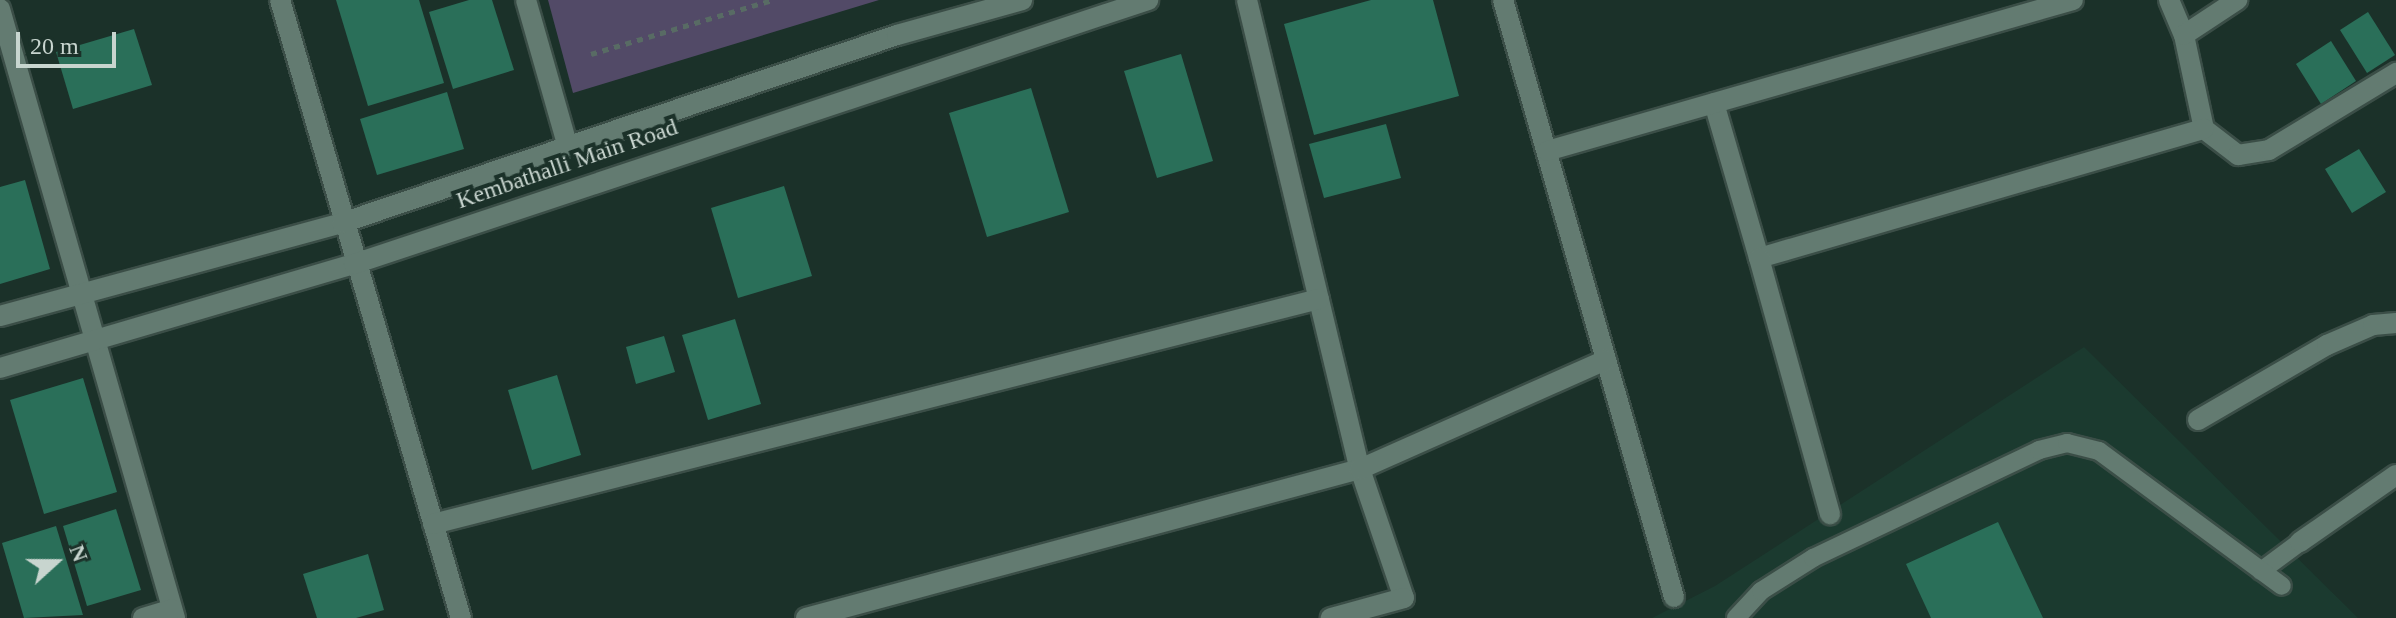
<!DOCTYPE html>
<style>
body{margin:0}
#map{position:relative;width:2396px;height:618px;overflow:hidden;background:#1b3129;font-family:"Times New Roman",serif}
div>[style]{position:absolute}
[style*='--x']{left:calc(var(--x)*1px);top:calc(var(--y)*1px);width:calc(var(--w)*1px);rotate:calc(var(--a)*1deg)}
.built>*{inset:0;background:#1b3a2f}
.green>*{inset:0;background:#524a67}
.building>*{inset:0;background:#2a6f59}
.path>*{height:5px;margin-top:-2.5px;transform-origin:0;background:repeating-linear-gradient(90deg,#586b64 0 6px,transparent 0 12px)}
.roads{filter:drop-shadow(2px 0 #3b4e47) drop-shadow(-2px 0 #3b4e47) drop-shadow(0 2px #3b4e47) drop-shadow(0 -2px #3b4e47)}
.service>*{height:18px;margin:-9px;padding:0 9px;transform-origin:9px;border-radius:9px;background:#637b71}
.minor>*{height:20px;margin:-10px;padding:0 10px;transform-origin:10px;border-radius:10px;background:#637b71}
.tertiary>*{height:20px;margin:-10px;padding:0 10px;transform-origin:10px;border-radius:10px;background:#637b71}
span{translate:-50% -50%;white-space:nowrap;text-align:center;line-height:1.15;-webkit-text-stroke:8px #1b3129;paint-order:stroke}
.street-label{font-size:24px;color:#c8d5cf}
.north{position:absolute;left:16px;top:522px;width:80px;height:80px;-webkit-text-stroke:6px #1b3129;paint-order:stroke;rotate:69deg;font-size:22px;font-weight:700;line-height:32px;text-align:center;color:#c8d5cf}
.north::after{content:'';display:block;margin:auto;width:28px;height:36px;background:#c8d5cf;clip-path:polygon(50% 0,100% 100%,50% 72%,0 100%)}
.scale{position:absolute;left:16px;top:32px;width:100px;height:36px;box-sizing:border-box;border:4px solid #c8d5cf;border-top:0;padding-left:10px;font-size:24px;line-height:28px;white-space:nowrap;color:#c8d5cf;-webkit-text-stroke:6px #1b3129;paint-order:stroke}
</style>
<div id="map">
<div class="built">
<div style="clip-path:polygon(2084px 347px,2358px 618px,1652px 618px,1715px 586px)"></div>
</div>
<div class="green">
<div style="clip-path:polygon(548px 0,879px 0,573px 93px)"></div>
</div>
<div class="building">
<div style="clip-path:polygon(336px 0,419px 0,444px 83px,368px 106px)"></div>
<div style="clip-path:polygon(469px 0,492px 0,514px 70px,453px 89px,429px 12px)"></div>
<div style="clip-path:polygon(1371px 0,1433px 0,1459px 96px,1314px 135px,1284px 24px)"></div>
<div style="clip-path:polygon(2368px 12px,2395px 55px,2367px 73px,2340px 30px)"></div>
<div style="clip-path:polygon(134px 29px,152px 85px,73px 109px,56px 52px)"></div>
<div style="clip-path:polygon(2331px 41px,2356px 81px,2321px 104px,2296px 64px)"></div>
<div style="clip-path:polygon(1181px 54px,1213px 161px,1157px 178px,1124px 71px)"></div>
<div style="clip-path:polygon(1031px 88px,1069px 212px,987px 237px,949px 113px)"></div>
<div style="clip-path:polygon(447px 92px,464px 149px,377px 175px,360px 119px)"></div>
<div style="clip-path:polygon(1386px 124px,1401px 178px,1324px 198px,1309px 144px)"></div>
<div style="clip-path:polygon(2359px 149px,2386px 192px,2352px 213px,2325px 169px)"></div>
<div style="clip-path:polygon(25px 180px,50px 269px,0 284px,0 187px)"></div>
<div style="clip-path:polygon(784px 186px,812px 276px,738px 298px,711px 208px)"></div>
<div style="clip-path:polygon(735px 319px,761px 404px,708px 420px,682px 335px)"></div>
<div style="clip-path:polygon(664px 336px,675px 372px,636px 384px,626px 347px)"></div>
<div style="clip-path:polygon(557px 375px,581px 455px,532px 470px,508px 390px)"></div>
<div style="clip-path:polygon(83px 378px,117px 492px,44px 514px,10px 400px)"></div>
<div style="clip-path:polygon(116px 509px,141px 590px,87px 606px,63px 526px)"></div>
<div style="clip-path:polygon(1998px 522px,2043px 618px,1931px 618px,1906px 564px)"></div>
<div style="clip-path:polygon(56px 526px,83px 615px,24px 618px,2px 543px)"></div>
<div style="clip-path:polygon(368px 554px,384px 610px,356px 618px,317px 618px,303px 574px)"></div>
</div>
<div class="path">
<div style="--x:591;--y:54;--w:189;--a:-16.6"></div>
</div>
<div class="roads">
<div class="service">
<div style="--x:2261;--y:571;--w:49;--a:-36.6"></div>
<div style="--x:1736;--y:618;--w:37;--a:-47"></div>
<div style="--x:1761;--y:591;--w:62;--a:-32.4"></div>
<div style="--x:1813;--y:558;--w:250;--a:-25.5"></div>
<div style="--x:2039;--y:450;--w:29;--a:-14"></div>
<div style="--x:2067;--y:443;--w:33;--a:14"></div>
<div style="--x:2099;--y:451;--w:227;--a:36.4"></div>
</div>
<div class="minor">
<div style="--x:280;--y:0;--w:644;--a:73.68"></div>
<div style="--x:526;--y:0;--w:150;--a:74.1"></div>
<div style="--x:1247;--y:0;--w:482;--a:76.5"></div>
<div style="--x:1360;--y:469;--w:136;--a:71.2"></div>
<div style="--x:1404;--y:598;--w:76;--a:164.7"></div>
<div style="--x:1503;--y:0;--w:621;--a:74.02"></div>
<div style="--x:2169;--y:0;--w:38;--a:67"></div>
<div style="--x:2184;--y:35;--w:96;--a:78"></div>
<div style="--x:2204;--y:129;--w:43;--a:37.4"></div>
<div style="--x:2238;--y:155;--w:31;--a:-9"></div>
<div style="--x:2269;--y:150;--w:149;--a:-31.2"></div>
<div style="--x:0;--y:9;--w:634;--a:73.97"></div>
<div style="--x:2184;--y:35;--w:64;--a:-33.4"></div>
<div style="--x:1714;--y:103;--w:161;--a:73.8"></div>
<div style="--x:1759;--y:258;--w:463;--a:-16.2"></div>
<div style="--x:1547;--y:151;--w:547;--a:-16.02"></div>
<div style="--x:1759;--y:258;--w:266;--a:74.5"></div>
<div style="--x:2198;--y:420;--w:149;--a:-30.2"></div>
<div style="--x:2327;--y:345;--w:50;--a:-23.5"></div>
<div style="--x:2373;--y:325;--w:23;--a:-5"></div>
<div style="--x:433;--y:524;--w:914;--a:-14.25"></div>
<div style="--x:2300;--y:542;--w:117;--a:-34.9"></div>
<div style="--x:143;--y:618;--w:30;--a:-17"></div>
<div style="--x:806;--y:618;--w:574;--a:-15.05"></div>
<div style="--x:1360;--y:469;--w:269;--a:-23.9"></div>
</div>
<div class="tertiary">
<div style="--x:0;--y:316;--w:354;--a:-15.2"></div>
<div style="--x:342;--y:223;--w:586;--a:-18.71"></div>
<div style="--x:897;--y:35;--w:130;--a:-15.6"></div>
<div style="--x:0;--y:368;--w:369;--a:-16.4"></div>
<div style="--x:354;--y:264;--w:837;--a:-18.39"></div>
</div>
</div>
<div class="street-label">
<span style="left:567px;top:164px;rotate:-19deg">Kembathalli Main Road</span>
</div>
<div class="north">N</div>
<div class="scale">20 m</div>
</div>
